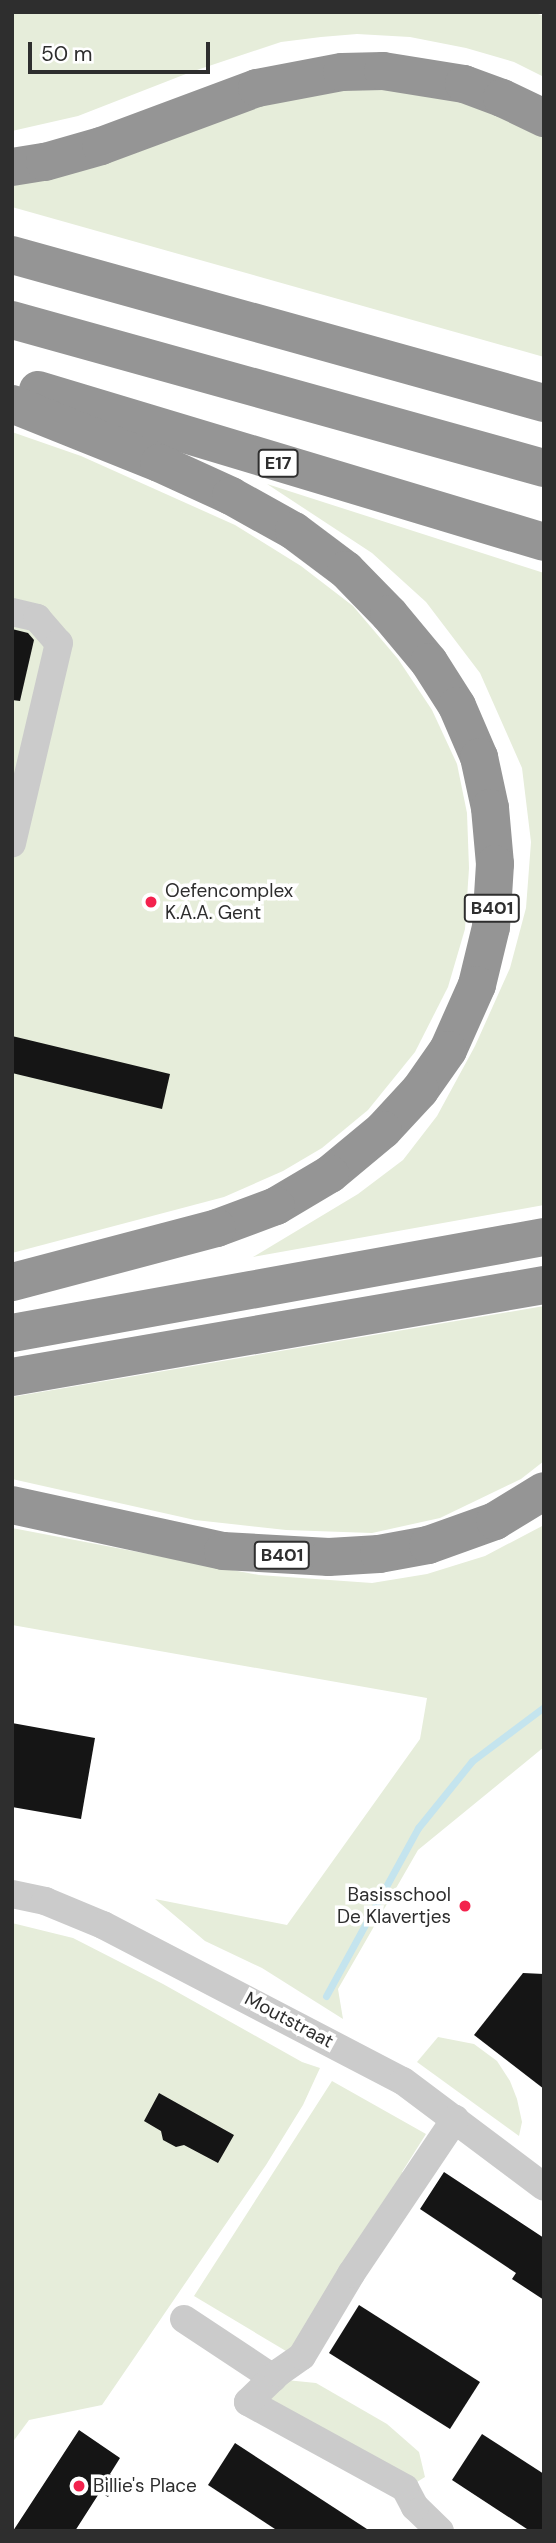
<!DOCTYPE html>
<style>
body{margin:0}
#map{position:relative;width:556px;height:2543px;overflow:hidden;background:#fff;font-family:"DM Sans",sans-serif}
div>[style]{position:absolute}
[style*='--x']{left:calc(var(--x)*1px);top:calc(var(--y)*1px);width:calc(var(--w)*1px);rotate:calc(var(--a)*1deg)}
.green>*{inset:0;background:#e6edda}
.stream>*{height:7px;margin:-3.5px;padding:0 3.5px;transform-origin:3.5px;border-radius:3.5px;background:#c4e4ee}
.building>*{inset:0;background:#151515}
.minor>*{height:28px;margin:-14px;padding:0 14px;transform-origin:14px;border-radius:14px;background:#cbcbcb}
.highway>*{height:38px;margin:-19px;padding:0 19px;transform-origin:19px;border-radius:19px;background:#959595}
.dots>*{width:19px;height:19px;translate:-50% -50%;box-sizing:border-box;border:4px solid #fff;border-radius:50%}
span{translate:-50% -50%;white-space:nowrap;text-align:center;line-height:1.15;-webkit-text-stroke:7px #fff;paint-order:stroke}
.shield-label span{padding:2px 5px;background:#fff;border:2px solid;border-radius:5px;-webkit-text-stroke-width:0}
.shield-label{font-size:18px;color:#2e2e2e;font-weight:700}
.poi-label{font-size:19px;color:#2e2e2e}
.left{translate:0 -50%;text-align:left}
.right{translate:-100% -50%;text-align:right}
.street-label{font-size:19px;color:#2e2e2e}
.frame{position:absolute;inset:0;border:14px solid #2e2e2e;pointer-events:none}
.scale{position:absolute;left:28px;top:42px;width:182px;height:32px;box-sizing:border-box;border:4px solid #2e2e2e;border-top:0;padding-left:9px;font-size:21px;line-height:24px;white-space:nowrap;color:#2e2e2e;-webkit-text-stroke:5px #fff;paint-order:stroke}
</style>
<div id="map">
<div class="green">
<div style="clip-path:polygon(12px 12px,532px 12px,544px 16px,544px 77px,514px 62px,466px 48px,410px 37px,357px 34px,321px 37px,281px 42px,191px 72px,78px 116px,12px 131px)"></div>
<div style="clip-path:polygon(376px 87px,483px 105px,544px 136px,544px 357px,12px 207px,12px 186px,61px 176px,287px 97px)"></div>
<div style="clip-path:polygon(12px 432px,81px 456px,235px 525px,301px 566px,353px 606px,398px 659px,432px 710px,457px 764px,467px 813px,469px 868px,465px 929px,448px 987px,415px 1052px,368px 1110px,322px 1148px,283px 1171px,224px 1197px,12px 1253px)"></div>
<div style="clip-path:polygon(267px 484px,544px 573px,544px 1205px,253px 1257px,358px 1194px,403px 1160px,437px 1116px,475px 1046px,510px 968px,526px 908px,531px 842px,522px 768px,480px 673px,426px 602px,372px 553px)"></div>
<div style="clip-path:polygon(544px 1306px,544px 1461px,521px 1479px,440px 1518px,372px 1533px,286px 1530px,195px 1520px,12px 1479px,12px 1397px)"></div>
<div style="clip-path:polygon(544px 1525px,544px 1747px,418px 1850px,338px 1989px,343px 2019px,262px 1968px,205px 1941px,155px 1899px,287px 1925px,420px 1739px,427px 1698px,12px 1625px,12px 1528px,259px 1575px,372px 1583px,427px 1574px,485px 1556px)"></div>
<div style="clip-path:polygon(12px 1923px,73px 1938px,163px 1984px,302px 2062px,320px 2068px,303px 2105px,266px 2165px,102px 2405px,29px 2420px,12px 2443px)"></div>
<div style="clip-path:polygon(438px 2037px,474px 2044px,497px 2061px,510px 2081px,517px 2099px,522px 2122px,519px 2136px,417px 2062px)"></div>
<div style="clip-path:polygon(332px 2081px,426px 2134px,402px 2172px,414px 2180px,291px 2354px,194px 2296px)"></div>
<div style="clip-path:polygon(286px 2380px,316px 2383px,387px 2424px,419px 2452px,425px 2477px,412px 2485px,270px 2409px,267px 2393px)"></div>
</div>
<div class="stream">
<div style="--x:326;--y:1996;--w:192;--a:-61.3"></div>
<div style="--x:418;--y:1828;--w:86;--a:-51.1"></div>
<div style="--x:472;--y:1761;--w:90;--a:-36.9"></div>
</div>
<div class="building">
<div style="clip-path:polygon(12px 629px,28px 633px,34px 640px,20px 701px,12px 700px)"></div>
<div style="clip-path:polygon(12px 1036px,170px 1074px,162px 1109px,12px 1073px)"></div>
<div style="clip-path:polygon(12px 1723px,95px 1738px,81px 1819px,12px 1807px)"></div>
<div style="clip-path:polygon(523px 1973px,544px 1974px,544px 2089px,474px 2035px)"></div>
<div style="clip-path:polygon(159px 2093px,234px 2135px,218px 2163px,184px 2145px,176px 2147px,163px 2140px,161px 2131px,144px 2121px)"></div>
<div style="clip-path:polygon(444px 2172px,544px 2238px,544px 2300px,512px 2279px,516px 2273px,420px 2209px)"></div>
<div style="clip-path:polygon(359px 2305px,480px 2382px,450px 2429px,329px 2353px)"></div>
<div style="clip-path:polygon(79px 2430px,120px 2458px,110px 2474px,119px 2480px,108px 2497px,100px 2492px,75px 2531px,13px 2531px)"></div>
<div style="clip-path:polygon(482px 2434px,544px 2474px,544px 2531px,530px 2531px,452px 2480px)"></div>
<div style="clip-path:polygon(235px 2443px,370px 2531px,278px 2531px,208px 2485px)"></div>
</div>
<div class="minor">
<div style="--x:12;--y:612;--w:26;--a:13"></div>
<div style="--x:37;--y:618;--w:33;--a:49"></div>
<div style="--x:59;--y:643;--w:206;--a:103.2"></div>
<div style="--x:12;--y:1894;--w:34;--a:12"></div>
<div style="--x:45;--y:1901;--w:63;--a:22.5"></div>
<div style="--x:103;--y:1925;--w:338;--a:27.5"></div>
<div style="--x:403;--y:2081;--w:176;--a:36.9"></div>
<div style="--x:184;--y:2319;--w:107;--a:33.5"></div>
<div style="--x:440;--y:2531;--w:35;--a:-136"></div>
<div style="--x:415;--y:2507;--w:21;--a:-118"></div>
<div style="--x:405;--y:2488;--w:179;--a:-151.3"></div>
<div style="--x:248;--y:2402;--w:42;--a:-44"></div>
<div style="--x:278;--y:2373;--w:29;--a:-35"></div>
<div style="--x:302;--y:2356;--w:96;--a:-59.1"></div>
<div style="--x:351;--y:2274;--w:187;--a:-56.1"></div>
</div>
<div class="highway">
<div style="--x:12;--y:167;--w:33;--a:-9"></div>
<div style="--x:45;--y:162;--w:58;--a:-15.9"></div>
<div style="--x:101;--y:146;--w:166;--a:-20.4"></div>
<div style="--x:257;--y:88;--w:86;--a:-10.7"></div>
<div style="--x:342;--y:72;--w:41;--a:-1.4"></div>
<div style="--x:383;--y:71;--w:82;--a:9.1"></div>
<div style="--x:464;--y:84;--w:40;--a:20.2"></div>
<div style="--x:502;--y:98;--w:47;--a:25.5"></div>
<div style="--x:12;--y:255;--w:552;--a:15.55"></div>
<div style="--x:12;--y:320;--w:552;--a:15.55"></div>
<div style="--x:38;--y:390;--w:528;--a:16.72"></div>
<div style="--x:12;--y:404;--w:158;--a:21.9"></div>
<div style="--x:159;--y:463;--w:79;--a:24.6"></div>
<div style="--x:231;--y:496;--w:72;--a:29.1"></div>
<div style="--x:294;--y:531;--w:65;--a:36.9"></div>
<div style="--x:346;--y:570;--w:62;--a:45.7"></div>
<div style="--x:389;--y:614;--w:62;--a:50.2"></div>
<div style="--x:429;--y:662;--w:52;--a:57.5"></div>
<div style="--x:457;--y:706;--w:56;--a:66.7"></div>
<div style="--x:479;--y:757;--w:52;--a:77.8"></div>
<div style="--x:490;--y:808;--w:56;--a:84.9"></div>
<div style="--x:495;--y:864;--w:63;--a:93.6"></div>
<div style="--x:491;--y:927;--w:60;--a:103.6"></div>
<div style="--x:477;--y:985;--w:71;--a:114"></div>
<div style="--x:448;--y:1050;--w:49;--a:125"></div>
<div style="--x:420;--y:1090;--w:54;--a:132.8"></div>
<div style="--x:383;--y:1130;--w:69;--a:140.3"></div>
<div style="--x:330;--y:1174;--w:63;--a:149.3"></div>
<div style="--x:276;--y:1206;--w:63;--a:159.6"></div>
<div style="--x:217;--y:1228;--w:212;--a:165.2"></div>
<div style="--x:12;--y:1333;--w:541;--a:-10.23"></div>
<div style="--x:12;--y:1377;--w:540;--a:-9.81"></div>
<div style="--x:12;--y:1505;--w:216;--a:12.3"></div>
<div style="--x:223;--y:1551;--w:106;--a:3.2"></div>
<div style="--x:329;--y:1557;--w:50;--a:-3.4"></div>
<div style="--x:379;--y:1554;--w:50;--a:-10.4"></div>
<div style="--x:428;--y:1545;--w:71;--a:-19.7"></div>
<div style="--x:495;--y:1521;--w:57;--a:-31.5"></div>
</div>
<div class="dots">
<div style="left:151px;top:902px;background:#f3224d"></div>
<div style="left:465px;top:1906px;background:#f3224d"></div>
<div style="left:79px;top:2486px;background:#f3224d"></div>
</div>
<div class="shield-label">
<span style="left:278px;top:463px">E17</span>
<span style="left:492px;top:908px">B401</span>
<span style="left:282px;top:1555px">B401</span>
</div>
<div class="poi-label">
<span class="left" style="left:165px;top:902px">Oefencomplex<br>K.A.A. Gent</span>
<span class="right" style="left:451px;top:1906px">Basisschool<br>De Klavertjes</span>
<span class="left" style="left:93px;top:2486px">Billie's Place</span>
</div>
<div class="street-label">
<span style="left:289px;top:2020px;rotate:28deg">Moutstraat</span>
</div>
<div class="frame"></div>
<div class="scale">50 m</div>
</div>
